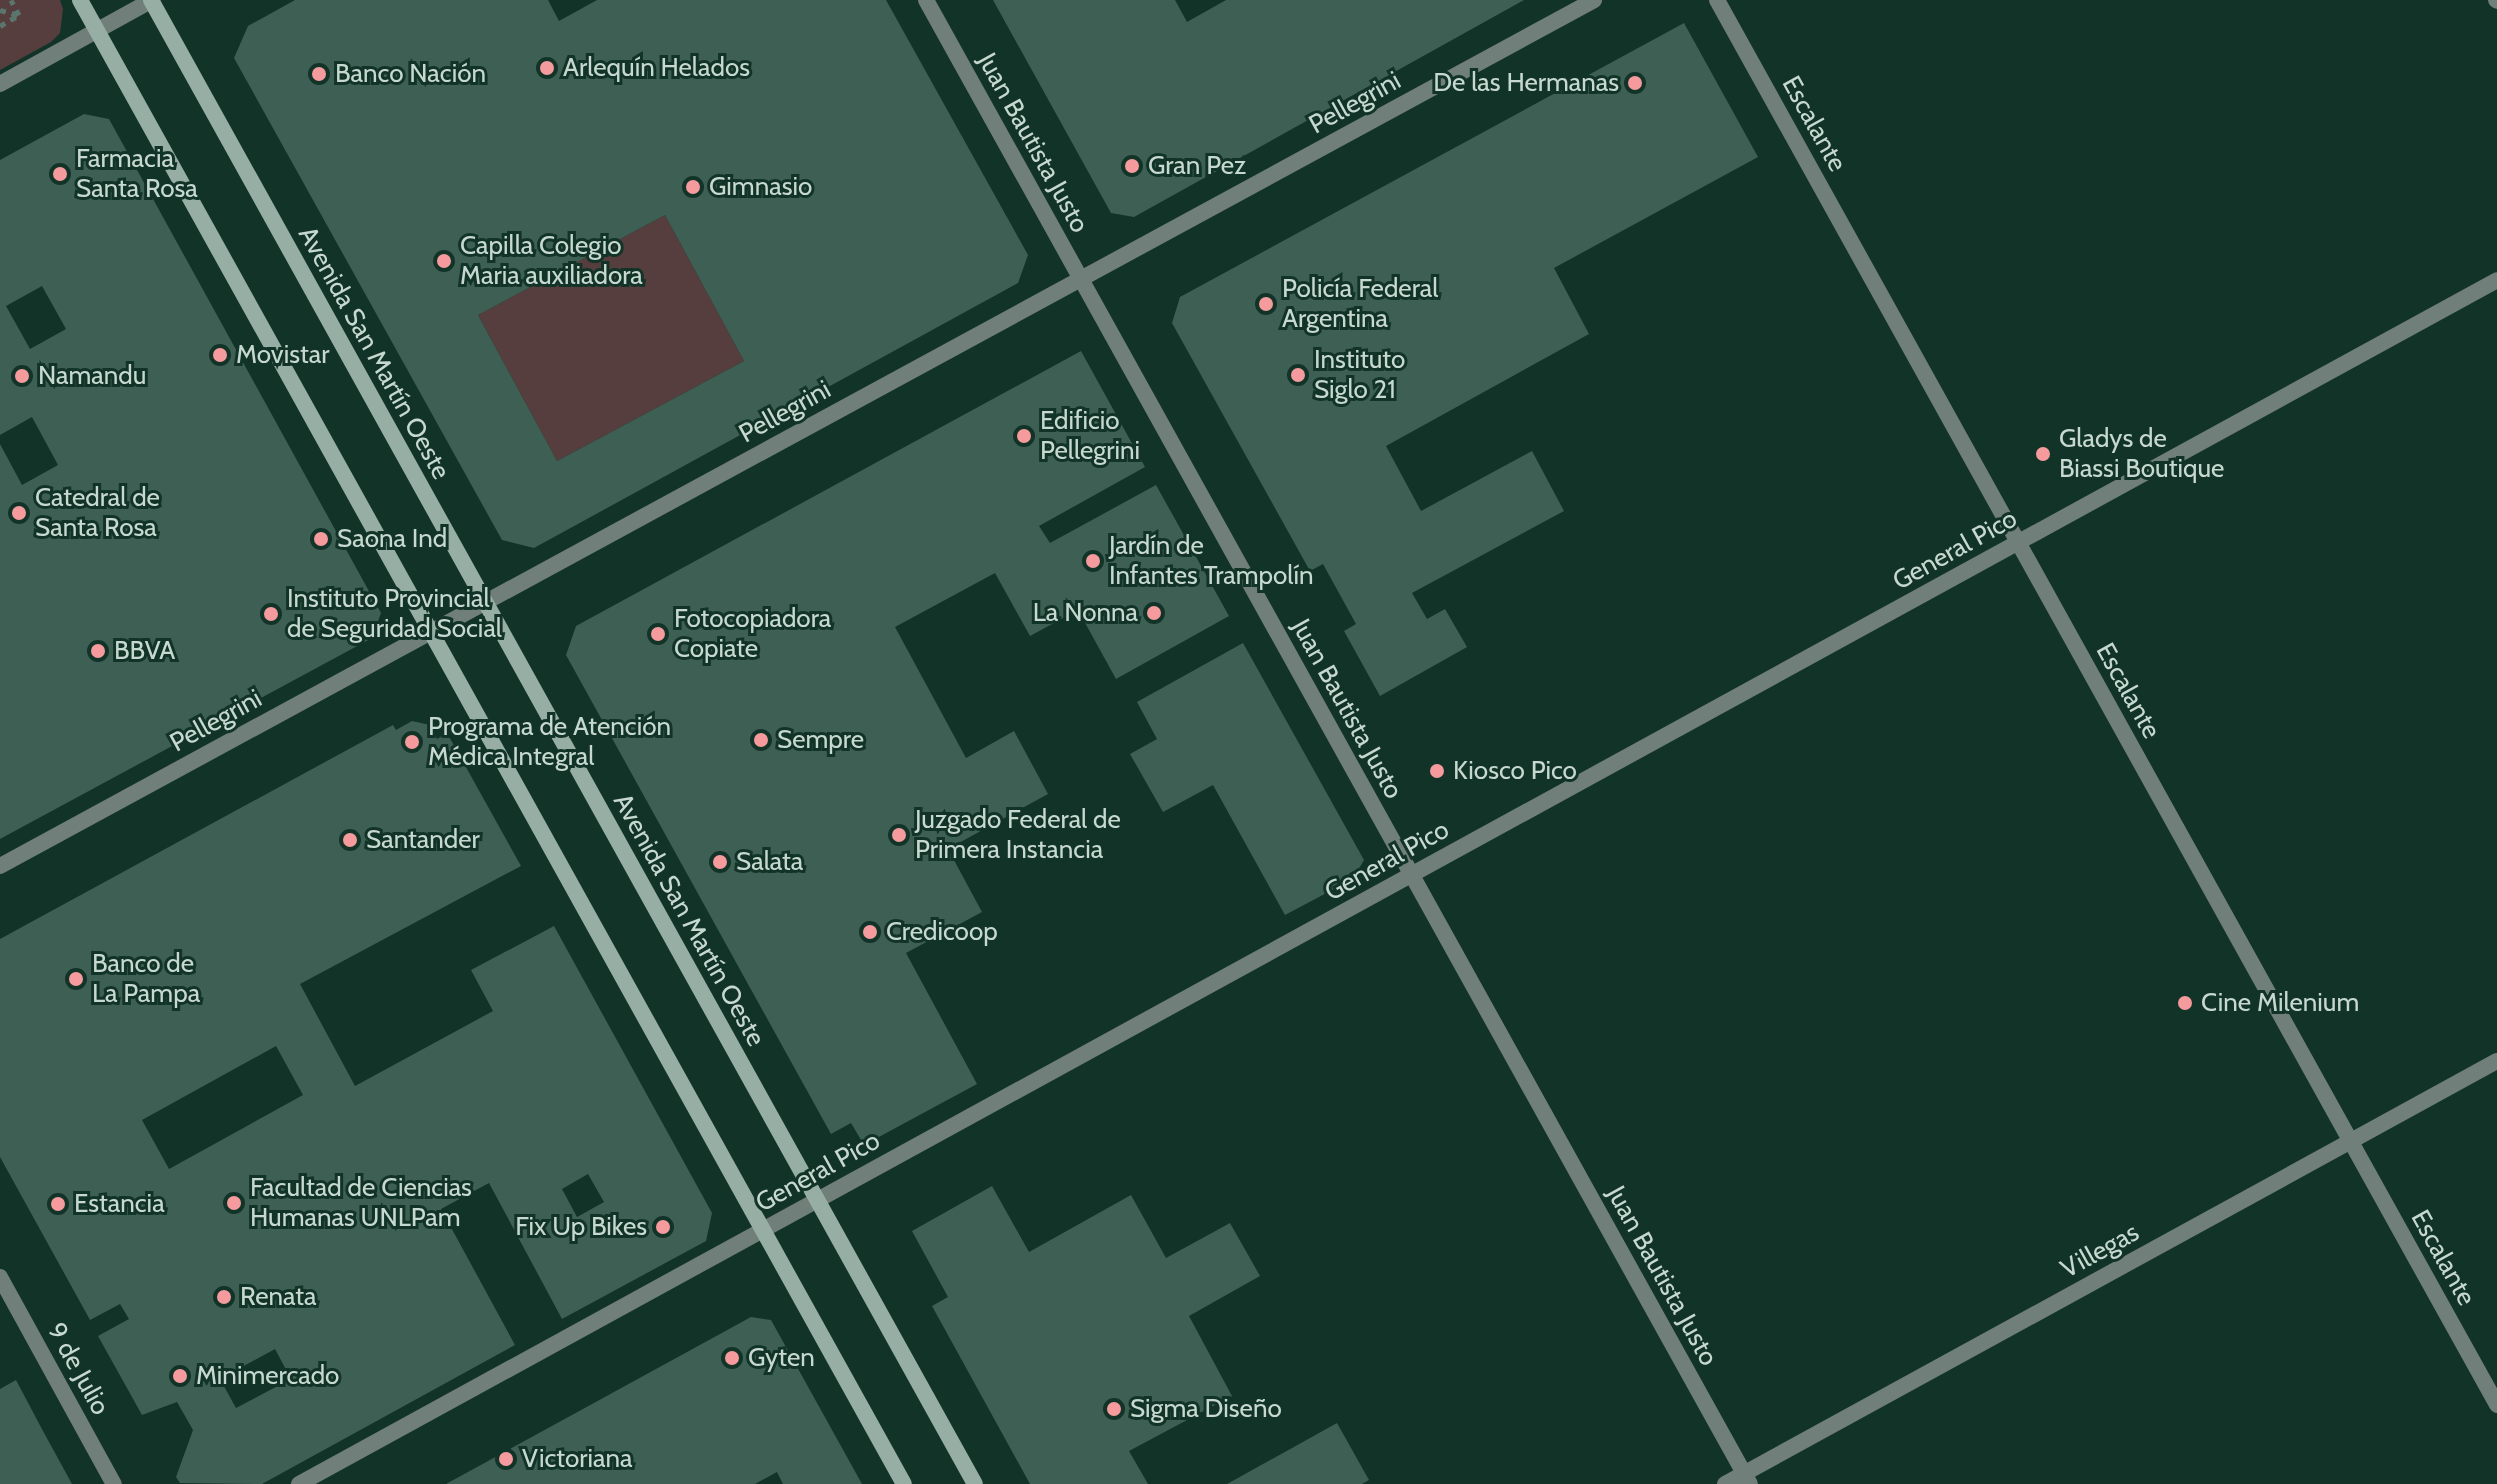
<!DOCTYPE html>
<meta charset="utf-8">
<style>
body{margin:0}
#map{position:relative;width:2497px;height:1484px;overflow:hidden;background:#123328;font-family:Cabin,sans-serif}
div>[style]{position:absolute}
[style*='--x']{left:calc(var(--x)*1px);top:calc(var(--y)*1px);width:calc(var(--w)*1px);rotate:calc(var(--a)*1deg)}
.green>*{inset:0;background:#573e3e}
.building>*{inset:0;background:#3e5f53}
.path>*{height:5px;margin-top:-2.5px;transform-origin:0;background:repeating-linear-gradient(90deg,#5a756b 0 6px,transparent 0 12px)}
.minor>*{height:16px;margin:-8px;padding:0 8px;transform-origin:8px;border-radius:8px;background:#707f79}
.tertiary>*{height:16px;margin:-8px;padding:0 8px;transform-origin:8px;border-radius:8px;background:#707f79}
.secondary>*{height:16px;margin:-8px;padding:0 8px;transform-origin:8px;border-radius:8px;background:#96aea4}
.dots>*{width:22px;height:22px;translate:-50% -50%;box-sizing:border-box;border:4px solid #123328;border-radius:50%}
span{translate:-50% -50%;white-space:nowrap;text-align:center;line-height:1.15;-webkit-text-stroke:6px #123328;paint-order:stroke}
.poi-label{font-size:26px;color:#c6d8d0}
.left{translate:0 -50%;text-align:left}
.right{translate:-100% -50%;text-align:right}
.street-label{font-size:26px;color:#c6d8d0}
</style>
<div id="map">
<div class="green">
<div style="clip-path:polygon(0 0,60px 0,63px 9px,60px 33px,51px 42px,0 70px)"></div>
<div style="clip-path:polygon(665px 215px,744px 361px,557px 461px,478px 315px)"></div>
</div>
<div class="building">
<div style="clip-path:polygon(evenodd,295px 0,548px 0,559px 21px,597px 0,886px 0,1028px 255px,1018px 283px,534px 548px,502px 540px,234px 58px,248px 26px,295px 0,665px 215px,744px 361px,557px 461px,478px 315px,665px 215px)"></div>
<div style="clip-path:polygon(993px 0,1175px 0,1187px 22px,1226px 0,1524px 0,1134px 217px,1111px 213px)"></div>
<div style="clip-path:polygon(1684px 23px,1758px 157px,1554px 268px,1589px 334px,1386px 446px,1421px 511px,1532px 451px,1564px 511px,1412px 593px,1427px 619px,1445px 609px,1467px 647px,1380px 696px,1344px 631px,1356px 624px,1323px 564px,1310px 571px,1172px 323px,1180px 297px)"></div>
<div style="clip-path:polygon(evenodd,84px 114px,109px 119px,381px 613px,372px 638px,0 839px,0 444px,22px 485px,58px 465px,32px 417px,0 435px,0 160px,84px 114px,42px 286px,66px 329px,30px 349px,6px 306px,42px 286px)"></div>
<div style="clip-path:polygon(1081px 351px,1145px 467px,1039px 526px,1050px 543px,1156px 485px,1229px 616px,1116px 679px,1078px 610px,1030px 636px,995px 573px,895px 627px,966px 758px,1014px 731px,1048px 794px,948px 849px,982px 912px,906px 953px,977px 1084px,864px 1145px,851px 1123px,831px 1134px,566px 655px,576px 626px)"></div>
<div style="clip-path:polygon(1243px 643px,1364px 860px,1353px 879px,1285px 915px,1213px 785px,1163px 812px,1130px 754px,1157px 739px,1137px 702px)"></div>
<div style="clip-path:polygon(evenodd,412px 721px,430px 725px,437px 739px,447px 733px,521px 866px,300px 984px,355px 1086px,493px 1011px,471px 970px,554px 926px,712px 1213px,706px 1241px,562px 1319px,489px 1183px,441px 1209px,515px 1345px,262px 1484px,180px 1483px,176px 1477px,193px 1430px,177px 1402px,142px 1415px,98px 1336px,129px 1319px,120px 1304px,90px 1320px,0 1157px,0 939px,393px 725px,396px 730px,412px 721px,276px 1046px,303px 1095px,169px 1169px,142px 1120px,276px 1046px,412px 721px,588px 1174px,604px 1202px,577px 1217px,562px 1189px,588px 1174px,412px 721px,275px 1349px,291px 1379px,236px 1408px,220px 1379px,275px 1349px)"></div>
<div style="clip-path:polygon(992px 1186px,1029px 1252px,1131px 1195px,1166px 1258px,1230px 1223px,1260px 1276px,1189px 1316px,1232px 1396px,1129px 1451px,1148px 1484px,1030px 1484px,932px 1306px,948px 1297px,912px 1231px)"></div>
<div style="clip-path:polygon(751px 1317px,771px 1320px,862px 1484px,783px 1484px,777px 1472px,755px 1484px,446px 1484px)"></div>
<div style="clip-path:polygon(16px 1380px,43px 1431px,72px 1484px,0 1484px,0 1389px)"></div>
<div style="clip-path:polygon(1337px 1423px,1369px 1480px,1362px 1484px,1227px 1484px)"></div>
</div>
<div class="path">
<div style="--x:0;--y:10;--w:19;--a:16"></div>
<div style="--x:0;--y:26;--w:22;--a:-30"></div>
<div style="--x:19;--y:15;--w:17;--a:-118"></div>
</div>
<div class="minor">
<div style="--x:926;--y:0;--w:1697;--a:60.96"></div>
<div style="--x:1717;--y:0;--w:1607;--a:60.96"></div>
<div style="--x:2496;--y:0;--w:1;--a:45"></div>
<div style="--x:0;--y:84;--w:174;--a:-28.9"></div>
<div style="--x:0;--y:866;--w:1814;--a:-28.51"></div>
<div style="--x:0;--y:1277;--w:236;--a:61.2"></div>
<div style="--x:1725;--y:1484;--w:880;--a:-28.72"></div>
</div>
<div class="tertiary">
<div style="--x:299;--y:1484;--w:2506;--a:-28.71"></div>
</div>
<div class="secondary">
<div style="--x:80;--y:0;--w:1697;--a:60.96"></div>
<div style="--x:151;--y:0;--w:1697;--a:60.96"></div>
</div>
<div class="dots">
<div style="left:547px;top:68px;background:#f59b9d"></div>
<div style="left:319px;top:74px;background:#f59b9d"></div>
<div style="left:1635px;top:83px;background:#f59b9d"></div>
<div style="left:1132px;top:166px;background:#f59b9d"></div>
<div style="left:60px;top:174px;background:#f59b9d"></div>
<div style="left:693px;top:187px;background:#f59b9d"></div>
<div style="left:444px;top:261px;background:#f59b9d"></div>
<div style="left:1266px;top:304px;background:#f59b9d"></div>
<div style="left:220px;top:355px;background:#f59b9d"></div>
<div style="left:1298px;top:375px;background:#f59b9d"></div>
<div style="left:22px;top:376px;background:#f59b9d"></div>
<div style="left:1024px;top:436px;background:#f59b9d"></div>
<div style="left:2043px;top:454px;background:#f59b9d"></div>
<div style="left:19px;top:513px;background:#f59b9d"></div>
<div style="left:321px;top:539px;background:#f59b9d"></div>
<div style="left:1093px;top:561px;background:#f59b9d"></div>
<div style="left:1154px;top:613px;background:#f59b9d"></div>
<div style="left:271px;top:614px;background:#f59b9d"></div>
<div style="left:658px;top:634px;background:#f59b9d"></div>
<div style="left:98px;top:651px;background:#f59b9d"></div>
<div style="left:761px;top:740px;background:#f59b9d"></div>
<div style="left:412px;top:742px;background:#f59b9d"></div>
<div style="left:1437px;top:771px;background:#f59b9d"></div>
<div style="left:899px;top:835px;background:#f59b9d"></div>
<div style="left:350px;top:840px;background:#f59b9d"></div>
<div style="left:720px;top:862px;background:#f59b9d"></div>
<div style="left:870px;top:932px;background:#f59b9d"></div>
<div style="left:76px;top:979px;background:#f59b9d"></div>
<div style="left:2185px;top:1003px;background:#f59b9d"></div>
<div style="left:234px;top:1203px;background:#f59b9d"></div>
<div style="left:58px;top:1204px;background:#f59b9d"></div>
<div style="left:663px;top:1227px;background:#f59b9d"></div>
<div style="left:224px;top:1297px;background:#f59b9d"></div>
<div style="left:732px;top:1358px;background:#f59b9d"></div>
<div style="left:180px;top:1376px;background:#f59b9d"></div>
<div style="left:1114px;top:1409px;background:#f59b9d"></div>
<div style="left:506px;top:1459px;background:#f59b9d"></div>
</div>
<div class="poi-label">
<span class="left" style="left:563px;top:68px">Arlequín Helados</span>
<span class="left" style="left:335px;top:74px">Banco Nación</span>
<span class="right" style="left:1619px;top:83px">De las Hermanas</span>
<span class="left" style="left:76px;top:174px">Farmacia<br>Santa Rosa</span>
<span class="left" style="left:1148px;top:166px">Gran Pez</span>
<span class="left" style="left:709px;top:187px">Gimnasio</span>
<span class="left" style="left:460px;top:261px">Capilla Colegio<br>Maria auxiliadora</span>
<span class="left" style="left:1282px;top:304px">Policía Federal<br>Argentina</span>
<span class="left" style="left:236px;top:355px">Movistar</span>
<span class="left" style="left:1314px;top:375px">Instituto<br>Siglo 21</span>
<span class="left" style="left:38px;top:376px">Namandu</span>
<span class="left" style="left:1040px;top:436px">Edificio<br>Pellegrini</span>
<span class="left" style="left:2059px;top:454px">Gladys de<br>Biassi Boutique</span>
<span class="left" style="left:35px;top:513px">Catedral de<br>Santa Rosa</span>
<span class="left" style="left:337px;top:539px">Saona Ind</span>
<span class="left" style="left:1109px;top:561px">Jardín de<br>Infantes Trampolín</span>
<span class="left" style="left:287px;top:614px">Instituto Provincial<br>de Seguridad Social</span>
<span class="right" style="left:1138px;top:613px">La Nonna</span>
<span class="left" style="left:674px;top:634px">Fotocopiadora<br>Copiate</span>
<span class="left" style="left:114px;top:651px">BBVA</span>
<span class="left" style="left:428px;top:742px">Programa de Atención<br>Médica Integral</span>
<span class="left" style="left:777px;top:740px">Sempre</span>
<span class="left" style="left:1453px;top:771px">Kiosco Pico</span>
<span class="left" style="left:915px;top:835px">Juzgado Federal de<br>Primera Instancia</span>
<span class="left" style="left:366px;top:840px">Santander</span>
<span class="left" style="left:736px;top:862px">Salata</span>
<span class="left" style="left:886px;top:932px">Credicoop</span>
<span class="left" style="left:92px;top:979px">Banco de<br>La Pampa</span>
<span class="left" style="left:2201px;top:1003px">Cine Milenium</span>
<span class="left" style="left:250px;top:1203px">Facultad de Ciencias<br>Humanas UNLPam</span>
<span class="left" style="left:74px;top:1204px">Estancia</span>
<span class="right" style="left:647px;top:1227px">Fix Up Bikes</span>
<span class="left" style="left:240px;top:1297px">Renata</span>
<span class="left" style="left:748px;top:1358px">Gyten</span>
<span class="left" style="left:196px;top:1376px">Minimercado</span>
<span class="left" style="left:1130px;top:1409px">Sigma Diseño</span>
<span class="left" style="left:522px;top:1459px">Victoriana</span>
</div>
<div class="street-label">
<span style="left:1355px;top:103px;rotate:-29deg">Pellegrini</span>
<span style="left:1814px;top:124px;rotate:61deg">Escalante</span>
<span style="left:1033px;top:143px;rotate:61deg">Juan Bautista Justo</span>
<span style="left:374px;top:353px;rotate:61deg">Avenida San Martín Oeste</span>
<span style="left:785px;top:412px;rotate:-29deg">Pellegrini</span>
<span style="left:1955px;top:550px;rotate:-29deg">General Pico</span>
<span style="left:2128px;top:691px;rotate:61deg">Escalante</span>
<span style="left:1347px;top:709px;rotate:61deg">Juan Bautista Justo</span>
<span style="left:216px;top:721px;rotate:-29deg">Pellegrini</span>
<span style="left:1387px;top:861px;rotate:-29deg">General Pico</span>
<span style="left:689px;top:920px;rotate:61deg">Avenida San Martín Oeste</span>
<span style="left:818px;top:1172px;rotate:-29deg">General Pico</span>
<span style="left:2100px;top:1251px;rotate:-29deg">Villegas</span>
<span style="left:2443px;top:1258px;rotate:61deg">Escalante</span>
<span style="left:1662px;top:1276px;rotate:61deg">Juan Bautista Justo</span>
<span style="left:78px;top:1369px;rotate:61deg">9 de Julio</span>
</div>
</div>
